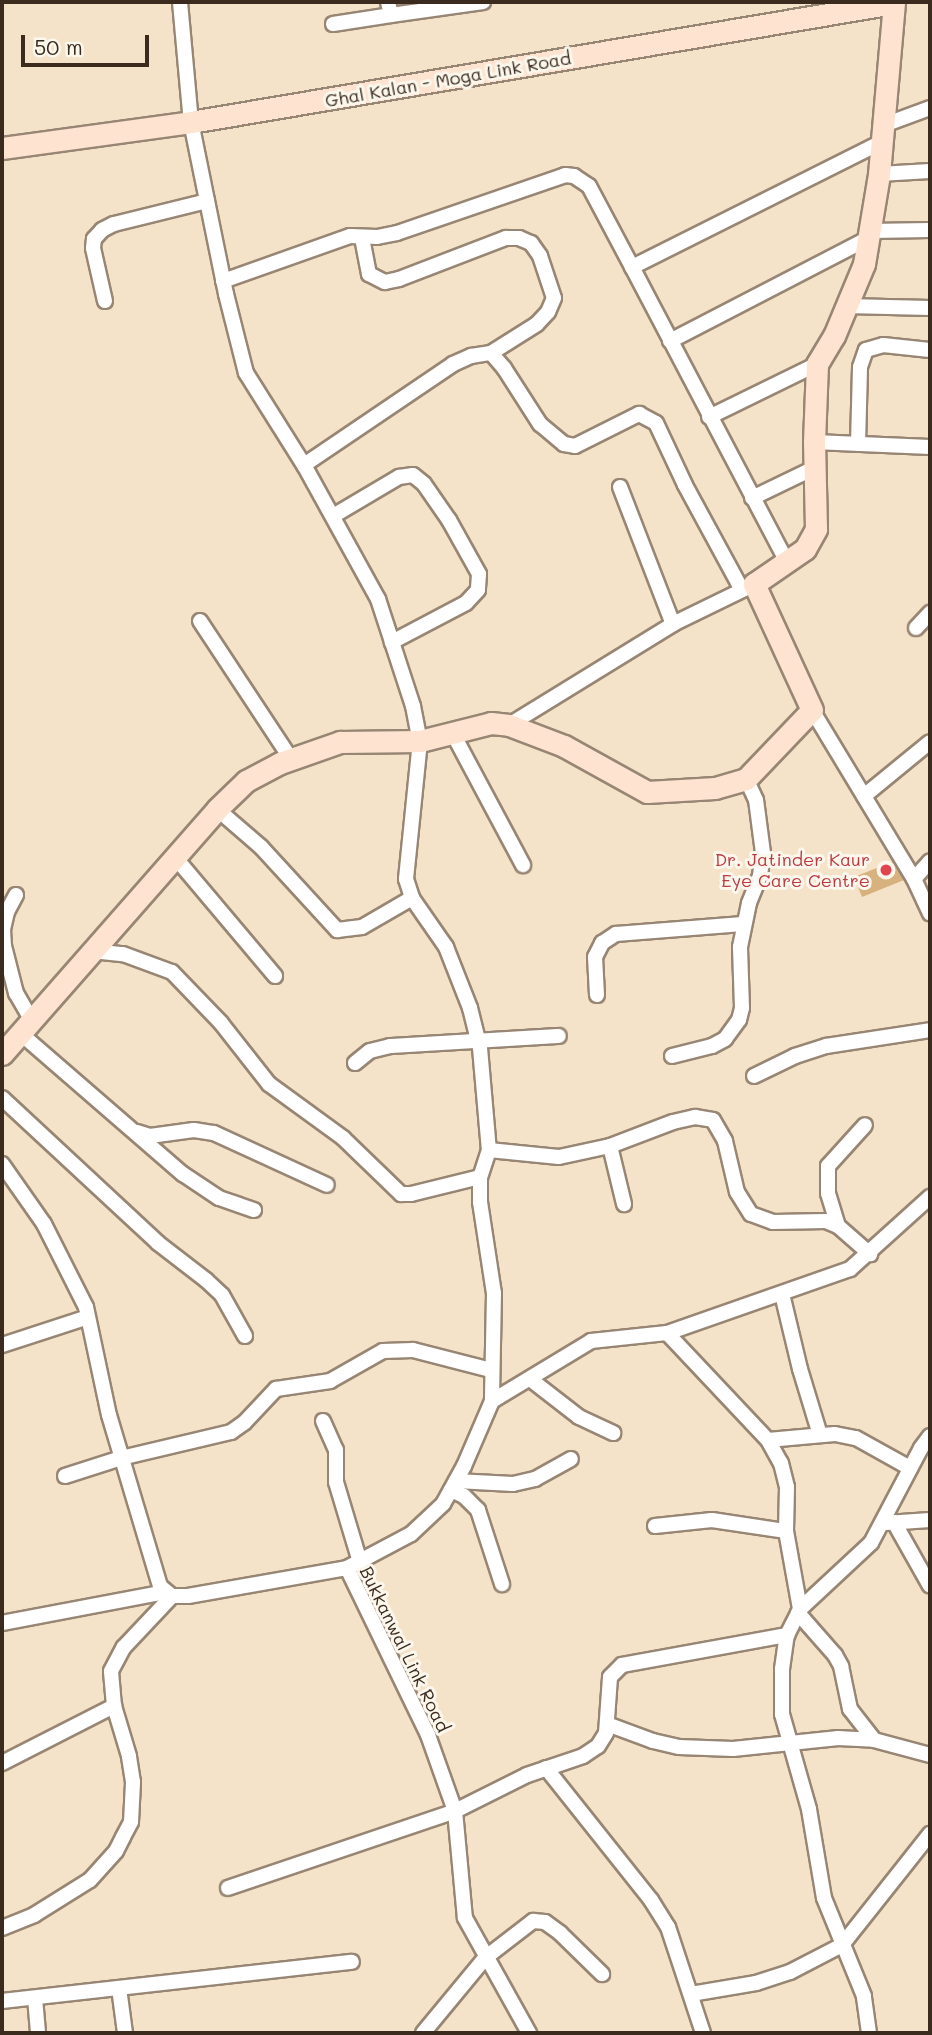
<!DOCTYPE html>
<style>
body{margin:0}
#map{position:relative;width:932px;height:2035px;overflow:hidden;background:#f5e3c9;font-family:Mali,sans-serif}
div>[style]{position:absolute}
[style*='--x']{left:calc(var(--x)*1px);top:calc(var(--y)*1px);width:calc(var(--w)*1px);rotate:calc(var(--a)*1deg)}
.building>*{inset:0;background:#d7b17e}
.roads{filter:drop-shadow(2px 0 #988674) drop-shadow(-2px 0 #988674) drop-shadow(0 2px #988674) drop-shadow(0 -2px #988674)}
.street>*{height:14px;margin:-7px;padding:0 7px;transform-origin:7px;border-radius:7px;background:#fff}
.secondary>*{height:21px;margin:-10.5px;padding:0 10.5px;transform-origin:10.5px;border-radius:10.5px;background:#fee3d1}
.dots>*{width:19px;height:19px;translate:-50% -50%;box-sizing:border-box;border:4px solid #fbf7ec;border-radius:50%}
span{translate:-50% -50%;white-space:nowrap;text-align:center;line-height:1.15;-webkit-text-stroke:6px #fbf7ec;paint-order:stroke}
.street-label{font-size:18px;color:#3b2a1e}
.health-label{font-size:18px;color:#be3a42}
.right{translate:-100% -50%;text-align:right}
.frame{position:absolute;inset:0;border:4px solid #3b2a1e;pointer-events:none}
.scale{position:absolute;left:21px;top:35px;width:128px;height:32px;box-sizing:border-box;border:4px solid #3b2a1e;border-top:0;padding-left:9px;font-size:21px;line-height:24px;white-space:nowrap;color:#3b2a1e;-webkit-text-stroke:5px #fbf7ec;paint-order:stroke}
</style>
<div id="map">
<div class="building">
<div style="clip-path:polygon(892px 862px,904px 880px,862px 897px,854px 877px)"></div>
</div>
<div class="roads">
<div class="street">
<div style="--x:180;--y:2;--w:121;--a:84.8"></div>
<div style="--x:191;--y:122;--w:176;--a:78.5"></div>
<div style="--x:226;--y:294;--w:81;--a:75.8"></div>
<div style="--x:246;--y:373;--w:109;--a:57.8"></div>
<div style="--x:304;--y:465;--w:153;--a:61.1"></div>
<div style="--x:378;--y:599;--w:113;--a:71.9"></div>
<div style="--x:413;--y:706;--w:36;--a:79"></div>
<div style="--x:420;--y:741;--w:139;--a:95.8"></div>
<div style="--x:406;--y:879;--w:20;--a:72"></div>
<div style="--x:412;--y:898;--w:60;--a:55.2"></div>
<div style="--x:446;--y:947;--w:66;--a:68.5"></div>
<div style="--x:470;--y:1008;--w:41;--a:76"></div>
<div style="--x:480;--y:1048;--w:102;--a:85"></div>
<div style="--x:489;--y:1150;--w:28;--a:108"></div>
<div style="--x:480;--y:1177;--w:25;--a:90"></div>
<div style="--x:480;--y:1202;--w:92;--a:81.3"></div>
<div style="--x:494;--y:1293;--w:108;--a:91.1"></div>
<div style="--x:492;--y:1401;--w:71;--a:113.3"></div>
<div style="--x:464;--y:1466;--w:43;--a:118.9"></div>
<div style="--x:443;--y:1504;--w:44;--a:136.8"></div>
<div style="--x:411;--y:1534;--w:72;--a:152"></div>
<div style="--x:388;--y:2;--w:13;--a:77"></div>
<div style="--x:391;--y:15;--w:93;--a:-8"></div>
<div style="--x:333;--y:24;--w:59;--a:-8.8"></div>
<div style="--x:884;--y:125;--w:49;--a:-20.3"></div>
<div style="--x:879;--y:174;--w:51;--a:-3.4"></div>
<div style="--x:870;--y:231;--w:60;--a:-1"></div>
<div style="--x:362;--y:238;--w:37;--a:79"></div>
<div style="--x:369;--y:274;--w:18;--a:27"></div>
<div style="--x:385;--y:282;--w:14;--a:-12"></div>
<div style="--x:399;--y:279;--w:115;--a:-21"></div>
<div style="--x:506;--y:238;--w:13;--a:0"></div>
<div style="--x:519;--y:238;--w:13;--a:23"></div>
<div style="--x:531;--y:243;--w:16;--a:55"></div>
<div style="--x:540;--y:256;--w:44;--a:71.6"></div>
<div style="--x:554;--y:298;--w:15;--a:113"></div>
<div style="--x:548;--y:312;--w:16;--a:133"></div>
<div style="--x:537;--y:324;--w:54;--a:147.8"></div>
<div style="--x:223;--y:281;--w:135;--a:-19.5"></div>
<div style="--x:350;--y:236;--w:27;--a:2"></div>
<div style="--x:377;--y:237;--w:20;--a:-11"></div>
<div style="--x:397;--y:233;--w:178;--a:-19"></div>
<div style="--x:565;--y:175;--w:9;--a:6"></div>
<div style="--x:574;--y:176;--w:18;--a:34"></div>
<div style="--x:589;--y:186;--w:92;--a:62"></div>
<div style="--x:105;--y:301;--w:54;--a:-102.8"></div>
<div style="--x:93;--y:248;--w:9;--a:-84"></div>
<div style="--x:94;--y:239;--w:12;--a:-48"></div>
<div style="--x:102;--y:230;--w:13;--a:-27"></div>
<div style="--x:114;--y:224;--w:96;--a:-13.9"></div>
<div style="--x:846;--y:306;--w:84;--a:1.4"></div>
<div style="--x:670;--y:341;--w:224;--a:-27.4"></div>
<div style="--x:709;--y:417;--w:120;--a:-26.1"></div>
<div style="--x:814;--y:442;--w:116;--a:2.5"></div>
<div style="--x:858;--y:444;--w:77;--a:-88.5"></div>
<div style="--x:860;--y:367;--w:18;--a:-71"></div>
<div style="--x:866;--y:350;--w:18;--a:-16"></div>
<div style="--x:883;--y:345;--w:47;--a:6.1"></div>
<div style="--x:304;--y:465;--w:180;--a:-34.1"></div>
<div style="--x:453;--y:364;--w:20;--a:-24"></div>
<div style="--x:471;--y:356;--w:20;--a:-9"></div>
<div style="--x:491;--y:353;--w:20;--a:49"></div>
<div style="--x:504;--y:368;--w:67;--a:57.3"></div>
<div style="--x:540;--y:424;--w:31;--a:40"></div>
<div style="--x:564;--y:444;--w:11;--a:10"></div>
<div style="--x:575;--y:446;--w:72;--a:-26.6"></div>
<div style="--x:639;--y:414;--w:19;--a:28"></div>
<div style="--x:656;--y:423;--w:68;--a:64.9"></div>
<div style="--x:685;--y:485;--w:119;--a:61.5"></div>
<div style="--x:620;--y:487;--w:147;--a:68.9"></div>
<div style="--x:752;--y:498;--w:69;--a:-25.8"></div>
<div style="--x:333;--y:516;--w:77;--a:-30.6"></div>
<div style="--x:399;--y:477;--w:14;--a:-8"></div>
<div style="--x:413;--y:475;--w:14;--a:39"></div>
<div style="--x:424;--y:484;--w:44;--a:55.2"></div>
<div style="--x:449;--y:520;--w:62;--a:60.9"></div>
<div style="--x:479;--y:574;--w:16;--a:94"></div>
<div style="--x:478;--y:590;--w:18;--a:133"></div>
<div style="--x:466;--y:603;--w:84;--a:152.2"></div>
<div style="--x:787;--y:562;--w:333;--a:-117.7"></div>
<div style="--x:632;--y:267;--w:280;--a:-26.6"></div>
<div style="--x:200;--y:621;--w:165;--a:56.6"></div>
<div style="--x:916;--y:628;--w:21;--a:-47"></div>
<div style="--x:812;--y:710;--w:197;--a:58.9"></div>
<div style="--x:914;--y:879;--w:38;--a:65"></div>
<div style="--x:509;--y:725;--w:193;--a:-31.6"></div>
<div style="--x:673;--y:624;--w:87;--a:-26"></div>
<div style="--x:452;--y:732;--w:151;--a:61.9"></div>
<div style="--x:864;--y:796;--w:85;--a:-39.3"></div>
<div style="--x:217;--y:809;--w:58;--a:40.8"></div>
<div style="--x:261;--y:847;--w:113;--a:47.5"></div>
<div style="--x:337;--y:930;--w:25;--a:-7"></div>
<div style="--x:362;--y:927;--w:58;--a:-30.1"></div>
<div style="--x:174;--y:856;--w:157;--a:49.9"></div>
<div style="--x:914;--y:879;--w:24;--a:-48"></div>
<div style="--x:16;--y:895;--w:19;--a:118"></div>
<div style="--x:7;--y:912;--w:17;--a:103"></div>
<div style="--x:3;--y:929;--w:17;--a:87"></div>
<div style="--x:4;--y:946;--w:49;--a:75.7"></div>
<div style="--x:16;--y:993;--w:30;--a:60"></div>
<div style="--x:92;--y:951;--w:31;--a:6"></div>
<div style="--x:123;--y:954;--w:52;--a:20.2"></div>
<div style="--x:172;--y:972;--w:71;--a:46.1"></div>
<div style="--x:221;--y:1023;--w:78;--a:51.8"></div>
<div style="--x:269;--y:1084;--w:92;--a:36.1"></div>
<div style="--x:343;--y:1138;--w:81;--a:44"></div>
<div style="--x:401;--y:1194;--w:10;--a:0"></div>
<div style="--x:411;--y:1194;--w:71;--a:-13.8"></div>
<div style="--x:597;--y:995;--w:38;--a:-93"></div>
<div style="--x:595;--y:957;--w:16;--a:-63"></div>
<div style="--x:602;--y:943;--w:17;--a:-33"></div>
<div style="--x:616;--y:934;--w:127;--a:-4.5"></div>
<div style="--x:20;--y:1033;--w:216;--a:40.9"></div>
<div style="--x:183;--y:1174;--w:43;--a:33.7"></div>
<div style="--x:219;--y:1198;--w:37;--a:19"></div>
<div style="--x:672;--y:1056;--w:41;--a:-14"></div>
<div style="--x:712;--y:1046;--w:15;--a:-28"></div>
<div style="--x:725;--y:1039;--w:24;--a:-54"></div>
<div style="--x:739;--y:1020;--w:12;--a:-76"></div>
<div style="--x:742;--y:1008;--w:61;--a:-91.9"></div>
<div style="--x:740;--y:947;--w:45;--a:-78.4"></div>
<div style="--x:749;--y:903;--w:29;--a:-68"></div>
<div style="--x:760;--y:876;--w:23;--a:-83"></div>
<div style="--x:763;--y:853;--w:53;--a:-97.5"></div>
<div style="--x:756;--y:800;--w:23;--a:-115"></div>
<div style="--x:355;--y:1063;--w:19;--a:-39"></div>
<div style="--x:370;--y:1051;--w:21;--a:-14"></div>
<div style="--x:390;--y:1046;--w:169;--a:-3.4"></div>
<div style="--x:754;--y:1076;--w:46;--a:-26"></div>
<div style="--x:795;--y:1056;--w:33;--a:-18"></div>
<div style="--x:826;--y:1046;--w:105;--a:-8.7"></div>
<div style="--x:2;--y:1098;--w:213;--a:42.9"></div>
<div style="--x:158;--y:1243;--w:61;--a:37.6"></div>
<div style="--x:206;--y:1280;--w:22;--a:43"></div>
<div style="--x:222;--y:1295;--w:47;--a:60.7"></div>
<div style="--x:137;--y:1132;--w:14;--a:17"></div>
<div style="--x:150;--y:1136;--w:44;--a:-7.8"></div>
<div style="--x:194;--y:1130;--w:20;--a:9"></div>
<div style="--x:214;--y:1133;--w:124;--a:24.7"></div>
<div style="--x:610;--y:1146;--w:60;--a:76.4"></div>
<div style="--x:489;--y:1150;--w:70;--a:5.7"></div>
<div style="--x:559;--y:1157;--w:52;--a:-12.2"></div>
<div style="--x:610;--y:1146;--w:67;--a:-20.9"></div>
<div style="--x:673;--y:1122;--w:23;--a:-13"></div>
<div style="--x:695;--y:1117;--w:18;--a:9"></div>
<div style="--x:713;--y:1120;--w:24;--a:60"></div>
<div style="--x:725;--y:1141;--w:52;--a:76.8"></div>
<div style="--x:737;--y:1192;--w:26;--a:58"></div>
<div style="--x:751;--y:1214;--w:23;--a:20"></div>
<div style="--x:773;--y:1222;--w:53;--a:-1.1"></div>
<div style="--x:826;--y:1221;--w:13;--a:23"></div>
<div style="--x:838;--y:1226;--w:43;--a:41.2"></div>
<div style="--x:2;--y:1164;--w:73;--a:55"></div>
<div style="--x:44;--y:1224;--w:93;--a:63.2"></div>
<div style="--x:86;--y:1307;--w:110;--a:78"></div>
<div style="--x:109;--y:1415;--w:178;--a:73.4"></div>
<div style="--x:160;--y:1586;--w:16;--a:40"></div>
<div style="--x:172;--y:1596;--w:16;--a:0"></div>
<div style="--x:188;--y:1596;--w:161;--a:-10"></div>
<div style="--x:347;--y:1568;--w:186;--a:64.1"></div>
<div style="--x:428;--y:1735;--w:81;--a:70.4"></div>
<div style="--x:455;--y:1811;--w:107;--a:84.7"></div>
<div style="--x:465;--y:1918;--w:132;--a:60.9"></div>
<div style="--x:838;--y:1226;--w:34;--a:-107"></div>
<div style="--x:828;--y:1193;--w:27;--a:-90"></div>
<div style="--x:828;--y:1166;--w:55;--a:-47.9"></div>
<div style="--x:782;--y:1294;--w:77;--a:76.5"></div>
<div style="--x:800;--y:1369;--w:69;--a:73.1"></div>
<div style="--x:667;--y:1333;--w:147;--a:46.7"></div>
<div style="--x:768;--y:1440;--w:26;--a:61"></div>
<div style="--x:781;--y:1463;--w:25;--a:76"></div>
<div style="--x:787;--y:1487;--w:44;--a:91.3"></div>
<div style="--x:786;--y:1531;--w:79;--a:79.8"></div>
<div style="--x:2;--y:1345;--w:90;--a:-18"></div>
<div style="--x:530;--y:1379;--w:62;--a:37.8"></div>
<div style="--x:579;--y:1417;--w:38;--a:25"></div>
<div style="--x:492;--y:1401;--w:116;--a:-31.2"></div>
<div style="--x:591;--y:1341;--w:76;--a:-6"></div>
<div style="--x:667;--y:1333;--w:194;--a:-19.3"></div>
<div style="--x:850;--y:1269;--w:108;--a:-42"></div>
<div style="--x:323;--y:1421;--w:32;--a:66"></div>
<div style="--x:336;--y:1450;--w:32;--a:90"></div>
<div style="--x:336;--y:1482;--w:84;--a:73.3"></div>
<div style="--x:768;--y:1440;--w:67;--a:-5.1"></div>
<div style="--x:835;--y:1434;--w:21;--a:11"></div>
<div style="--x:856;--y:1438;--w:62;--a:29.1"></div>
<div style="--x:65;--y:1476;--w:59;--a:-17.8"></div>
<div style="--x:121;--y:1458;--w:113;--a:-13.3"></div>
<div style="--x:231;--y:1432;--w:16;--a:-35"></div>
<div style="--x:244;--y:1423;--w:47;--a:-46.7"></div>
<div style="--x:276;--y:1389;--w:55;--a:-8.4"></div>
<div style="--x:330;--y:1381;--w:61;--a:-29.5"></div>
<div style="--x:383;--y:1351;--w:30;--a:-2"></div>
<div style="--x:413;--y:1350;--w:81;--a:14.4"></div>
<div style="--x:456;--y:1481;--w:57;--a:3"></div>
<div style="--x:513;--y:1484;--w:23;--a:-13"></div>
<div style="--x:535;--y:1479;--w:41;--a:-29.1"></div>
<div style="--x:451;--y:1490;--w:14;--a:25"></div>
<div style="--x:464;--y:1496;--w:20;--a:45"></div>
<div style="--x:478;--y:1510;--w:78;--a:72"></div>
<div style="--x:894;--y:1522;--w:73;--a:60.6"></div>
<div style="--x:886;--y:1523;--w:44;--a:-3.9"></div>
<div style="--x:655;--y:1526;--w:57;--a:-6"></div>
<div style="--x:712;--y:1520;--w:75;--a:8.5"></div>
<div style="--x:798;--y:1613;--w:56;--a:48.6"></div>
<div style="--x:835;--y:1655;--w:13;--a:61"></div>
<div style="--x:841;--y:1666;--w:44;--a:78.2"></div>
<div style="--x:850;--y:1709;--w:39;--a:52"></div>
<div style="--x:2;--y:1623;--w:167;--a:-10.7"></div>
<div style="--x:607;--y:1724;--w:49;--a:20.3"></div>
<div style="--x:653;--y:1741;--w:27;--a:13"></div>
<div style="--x:679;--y:1747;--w:54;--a:2.1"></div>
<div style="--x:733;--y:1749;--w:106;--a:-6"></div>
<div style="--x:838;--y:1738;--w:36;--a:3"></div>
<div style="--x:874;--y:1740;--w:58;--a:15"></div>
<div style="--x:2;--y:1763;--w:126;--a:-27"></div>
<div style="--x:546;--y:1768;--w:169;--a:51.5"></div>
<div style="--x:651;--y:1900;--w:32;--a:58"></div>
<div style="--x:668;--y:1927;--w:112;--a:71.7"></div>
<div style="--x:228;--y:1888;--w:240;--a:-18.7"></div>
<div style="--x:455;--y:1811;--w:80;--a:-26.6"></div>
<div style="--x:527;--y:1775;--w:59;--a:-18.7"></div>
<div style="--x:583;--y:1756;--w:18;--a:-34"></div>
<div style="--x:598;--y:1746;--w:15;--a:-58"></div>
<div style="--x:606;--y:1733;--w:56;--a:-85.9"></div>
<div style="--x:610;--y:1677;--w:17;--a:-45"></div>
<div style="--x:622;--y:1665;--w:168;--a:-10.3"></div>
<div style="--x:2;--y:1928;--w:35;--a:-22"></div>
<div style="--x:34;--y:1915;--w:66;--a:-32"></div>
<div style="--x:90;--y:1880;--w:39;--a:-48"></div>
<div style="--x:116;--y:1851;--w:16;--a:-63"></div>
<div style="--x:123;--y:1837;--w:17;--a:-62"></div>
<div style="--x:131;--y:1822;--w:40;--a:-87.1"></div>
<div style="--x:133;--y:1782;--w:26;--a:-99"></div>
<div style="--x:129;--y:1756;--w:52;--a:-106.7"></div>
<div style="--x:114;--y:1706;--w:35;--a:-95"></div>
<div style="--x:111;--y:1671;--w:27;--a:-62"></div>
<div style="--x:124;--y:1647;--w:70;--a:-46.7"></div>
<div style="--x:119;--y:1988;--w:45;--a:82.4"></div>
<div style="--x:691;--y:1994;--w:66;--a:-9.6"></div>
<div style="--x:756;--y:1983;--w:36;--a:-18"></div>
<div style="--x:790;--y:1972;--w:59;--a:-27.4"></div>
<div style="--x:842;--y:1945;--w:142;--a:-51.6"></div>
<div style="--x:35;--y:1998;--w:35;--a:85"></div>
<div style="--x:2;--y:2001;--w:352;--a:-6.4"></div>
<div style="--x:423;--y:2033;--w:97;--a:-50.4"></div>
<div style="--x:485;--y:1958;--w:61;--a:-37.6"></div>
<div style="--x:533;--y:1921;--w:12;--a:5"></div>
<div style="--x:545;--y:1922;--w:19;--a:36"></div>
<div style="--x:560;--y:1933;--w:59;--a:44.3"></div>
<div style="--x:869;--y:2033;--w:37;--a:-98"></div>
<div style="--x:864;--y:1996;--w:106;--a:-112.2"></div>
<div style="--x:824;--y:1898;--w:90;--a:-99.6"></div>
<div style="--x:809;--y:1809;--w:99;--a:-105.9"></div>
<div style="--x:782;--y:1714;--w:45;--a:-90"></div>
<div style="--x:782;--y:1669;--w:34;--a:-82"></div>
<div style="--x:787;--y:1635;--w:29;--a:-63"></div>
<div style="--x:800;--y:1609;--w:97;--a:-42.9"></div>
<div style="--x:871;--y:1543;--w:107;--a:-62.2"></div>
<div style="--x:921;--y:1448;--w:15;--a:-53"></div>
</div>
<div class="secondary">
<div style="--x:2;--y:148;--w:191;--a:-7.8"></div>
<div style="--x:191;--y:122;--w:712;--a:-9.62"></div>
<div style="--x:2;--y:1054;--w:326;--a:-48.7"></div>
<div style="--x:217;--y:809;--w:40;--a:-44"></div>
<div style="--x:246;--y:781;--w:38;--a:-28"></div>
<div style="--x:280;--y:763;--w:64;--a:-19.3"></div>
<div style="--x:340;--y:742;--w:80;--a:-0.7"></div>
<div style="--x:420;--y:741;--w:73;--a:-14.2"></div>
<div style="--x:491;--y:723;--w:18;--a:6"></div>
<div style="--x:509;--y:725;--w:59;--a:20.9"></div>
<div style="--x:564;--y:746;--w:95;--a:29"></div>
<div style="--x:647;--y:792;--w:68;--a:-3.4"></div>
<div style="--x:715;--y:788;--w:32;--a:-16"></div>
<div style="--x:746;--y:779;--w:95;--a:-46.3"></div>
<div style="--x:812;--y:710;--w:139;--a:-114.7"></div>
<div style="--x:754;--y:584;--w:62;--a:-34.5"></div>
<div style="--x:805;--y:549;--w:23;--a:-61"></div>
<div style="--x:816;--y:529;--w:87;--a:-91.3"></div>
<div style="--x:814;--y:442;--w:78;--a:-87.8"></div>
<div style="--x:817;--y:364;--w:33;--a:-59"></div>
<div style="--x:834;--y:336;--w:78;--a:-67.4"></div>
<div style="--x:864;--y:264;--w:91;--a:-80.5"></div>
<div style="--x:879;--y:174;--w:173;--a:-85"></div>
</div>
</div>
<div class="dots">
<div style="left:886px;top:870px;background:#e0444e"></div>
</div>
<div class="street-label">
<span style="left:448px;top:79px;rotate:-10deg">Ghal Kalan - Moga Link Road</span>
<span style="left:405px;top:1649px;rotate:64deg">Bukkanwal Link Road</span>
</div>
<div class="health-label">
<span class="right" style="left:870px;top:870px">Dr. Jatinder Kaur<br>Eye Care Centre</span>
</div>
<div class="frame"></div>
<div class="scale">50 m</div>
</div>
